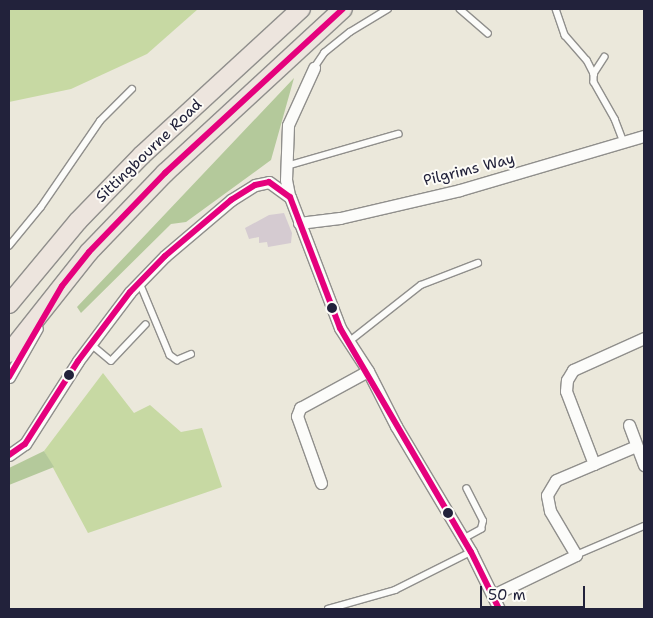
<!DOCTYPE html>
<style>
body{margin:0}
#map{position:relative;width:653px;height:618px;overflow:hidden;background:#ebe8db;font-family:"Shantell Sans",sans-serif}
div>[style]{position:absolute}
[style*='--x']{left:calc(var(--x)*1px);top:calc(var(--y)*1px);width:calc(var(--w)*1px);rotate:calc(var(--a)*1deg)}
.green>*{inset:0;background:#c7d9a3}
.forest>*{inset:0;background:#b4c99b}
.building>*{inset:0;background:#d5cbd1}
.roads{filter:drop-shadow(1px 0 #908f8c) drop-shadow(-1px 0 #908f8c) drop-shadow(0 1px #908f8c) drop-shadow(0 -1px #908f8c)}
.service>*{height:5.5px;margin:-2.75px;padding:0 2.75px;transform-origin:2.75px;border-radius:2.75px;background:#fcfcfa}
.minor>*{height:11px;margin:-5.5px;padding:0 5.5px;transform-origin:5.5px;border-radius:5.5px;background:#fcfcfa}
.trunk>*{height:18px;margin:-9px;padding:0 9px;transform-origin:9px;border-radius:9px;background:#ede5de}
.bus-1>*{height:6px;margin:-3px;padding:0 3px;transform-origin:3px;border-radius:3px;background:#e5007d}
.dots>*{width:14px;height:14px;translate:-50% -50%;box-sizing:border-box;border:2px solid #fdfcf7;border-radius:50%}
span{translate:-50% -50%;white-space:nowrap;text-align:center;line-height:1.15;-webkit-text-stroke:4px #fdfcf7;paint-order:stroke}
.street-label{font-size:15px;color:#22223b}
.frame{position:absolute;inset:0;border:10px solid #22223b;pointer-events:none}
.scale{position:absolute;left:480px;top:586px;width:105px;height:22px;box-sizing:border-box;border:2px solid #22223b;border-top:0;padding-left:6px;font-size:15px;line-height:18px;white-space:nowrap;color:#22223b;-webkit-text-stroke:4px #fdfcf7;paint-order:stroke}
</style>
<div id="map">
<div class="green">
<div style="clip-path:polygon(9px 9px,198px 9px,147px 54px,71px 89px,9px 102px)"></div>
<div style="clip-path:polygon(103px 373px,134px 413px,150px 405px,181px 432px,202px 428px,222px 487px,88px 533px,44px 451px)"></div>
</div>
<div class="forest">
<div style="clip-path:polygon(294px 78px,271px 160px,186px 222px,171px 224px,81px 313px,77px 307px)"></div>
<div style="clip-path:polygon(44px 451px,54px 467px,9px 485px,9px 468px)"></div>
</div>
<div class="building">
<div style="clip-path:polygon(284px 213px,292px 233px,291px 243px,268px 247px,267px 242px,259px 243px,259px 237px,249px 239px,245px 228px,269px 215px)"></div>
</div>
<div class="roads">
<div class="service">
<div style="--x:460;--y:9;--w:37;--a:41"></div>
<div style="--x:556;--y:9;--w:28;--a:71"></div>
<div style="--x:565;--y:35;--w:33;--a:49"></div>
<div style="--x:587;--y:60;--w:16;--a:63"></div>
<div style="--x:605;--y:57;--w:20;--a:123"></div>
<div style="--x:594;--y:74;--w:8;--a:90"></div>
<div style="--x:594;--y:82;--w:43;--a:60.4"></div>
<div style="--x:615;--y:119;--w:25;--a:69"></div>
<div style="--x:314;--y:68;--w:18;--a:-56"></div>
<div style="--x:324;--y:53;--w:33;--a:-39"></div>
<div style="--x:350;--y:32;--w:44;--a:-31.2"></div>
<div style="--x:287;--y:166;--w:116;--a:-16.1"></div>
<div style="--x:9;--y:246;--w:50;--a:-50.6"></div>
<div style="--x:41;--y:207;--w:104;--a:-55.5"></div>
<div style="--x:100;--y:121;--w:45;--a:-45"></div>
<div style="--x:140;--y:283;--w:78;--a:67.4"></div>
<div style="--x:170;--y:355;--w:9;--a:36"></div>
<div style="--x:177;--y:360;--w:15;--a:-23"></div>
<div style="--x:350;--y:341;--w:90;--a:-38.3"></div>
<div style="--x:421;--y:285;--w:61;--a:-21.1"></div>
<div style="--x:91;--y:344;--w:26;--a:40"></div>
<div style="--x:111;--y:361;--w:50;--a:-46.6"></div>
<div style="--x:463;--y:539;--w:21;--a:-29"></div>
<div style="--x:481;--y:529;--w:8;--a:-76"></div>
<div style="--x:483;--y:521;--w:36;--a:-117"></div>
<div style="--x:576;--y:555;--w:74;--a:-23.1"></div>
<div style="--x:328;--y:609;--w:70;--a:-15.8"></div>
<div style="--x:395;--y:590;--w:85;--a:-26.6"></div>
</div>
<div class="minor">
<div style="--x:289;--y:195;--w:15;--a:-101"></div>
<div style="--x:286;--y:180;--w:55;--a:-87.9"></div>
<div style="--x:288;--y:125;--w:63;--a:-65.5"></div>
<div style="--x:299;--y:223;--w:41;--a:-7"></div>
<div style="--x:340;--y:218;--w:123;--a:-13.1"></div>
<div style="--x:460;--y:190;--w:192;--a:-16.4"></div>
<div style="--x:9;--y:377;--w:56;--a:-60.3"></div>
<div style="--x:629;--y:425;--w:43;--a:69.4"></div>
<div style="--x:9;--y:455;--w:19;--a:-35"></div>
<div style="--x:25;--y:444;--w:98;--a:-57.4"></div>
<div style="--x:78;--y:361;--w:86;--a:-53"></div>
<div style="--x:130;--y:292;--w:50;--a:-45.8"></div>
<div style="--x:165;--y:256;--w:87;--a:-40.3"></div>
<div style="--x:231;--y:200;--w:28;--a:-32"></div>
<div style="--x:255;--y:185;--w:14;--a:-12"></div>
<div style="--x:269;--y:182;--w:26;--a:36"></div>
<div style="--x:290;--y:197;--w:140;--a:69.1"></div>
<div style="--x:340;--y:328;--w:51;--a:56.9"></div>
<div style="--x:368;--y:371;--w:62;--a:63"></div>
<div style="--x:396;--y:426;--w:147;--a:59.2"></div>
<div style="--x:471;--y:552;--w:64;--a:63.8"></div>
<div style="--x:594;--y:464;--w:78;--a:-111"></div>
<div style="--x:566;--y:391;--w:11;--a:-85"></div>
<div style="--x:567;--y:380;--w:12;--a:-59"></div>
<div style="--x:573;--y:370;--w:78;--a:-24.3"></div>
<div style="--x:321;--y:483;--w:71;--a:-109.7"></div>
<div style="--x:297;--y:416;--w:9;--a:-69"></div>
<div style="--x:300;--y:408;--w:77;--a:-28.6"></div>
<div style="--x:493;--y:595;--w:92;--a:-25.7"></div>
<div style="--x:576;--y:555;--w:51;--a:-120.6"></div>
<div style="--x:550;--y:511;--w:16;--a:-101"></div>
<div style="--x:547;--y:495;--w:17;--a:-59"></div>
<div style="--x:556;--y:480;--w:87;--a:-23"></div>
</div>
<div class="trunk">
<div style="--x:9;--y:304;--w:108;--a:-50.3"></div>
<div style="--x:78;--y:221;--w:92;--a:-45.9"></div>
<div style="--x:142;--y:155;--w:216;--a:-42.6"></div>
<div style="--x:9;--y:353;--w:129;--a:-51.6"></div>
<div style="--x:89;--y:252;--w:110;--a:-46.1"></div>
<div style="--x:165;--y:173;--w:242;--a:-42.7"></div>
</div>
</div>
<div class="bus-1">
<div style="--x:9;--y:377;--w:105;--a:-59.8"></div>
<div style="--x:62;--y:286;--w:43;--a:-51.5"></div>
<div style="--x:89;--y:252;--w:110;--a:-46.1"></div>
<div style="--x:165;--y:173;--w:242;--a:-42.7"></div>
<div style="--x:9;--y:455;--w:19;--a:-35"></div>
<div style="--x:25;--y:444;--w:98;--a:-57.4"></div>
<div style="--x:78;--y:361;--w:86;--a:-53"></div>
<div style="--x:130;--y:292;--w:50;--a:-45.8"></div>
<div style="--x:165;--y:256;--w:87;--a:-40.3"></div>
<div style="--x:231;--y:200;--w:28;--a:-32"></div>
<div style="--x:255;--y:185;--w:14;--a:-12"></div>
<div style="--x:269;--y:182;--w:26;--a:36"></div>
<div style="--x:290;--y:197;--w:140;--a:69.1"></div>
<div style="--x:340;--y:328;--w:259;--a:59.7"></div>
<div style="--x:471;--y:552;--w:64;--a:63.8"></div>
</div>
<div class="dots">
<div style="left:332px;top:308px;background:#22223b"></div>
<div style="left:69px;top:375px;background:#22223b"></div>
<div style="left:448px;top:513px;background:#22223b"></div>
</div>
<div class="street-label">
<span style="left:149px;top:151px;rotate:-44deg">Sittingbourne Road</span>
<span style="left:469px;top:170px;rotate:-14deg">Pilgrims Way</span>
</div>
<div class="frame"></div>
<div class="scale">50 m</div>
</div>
